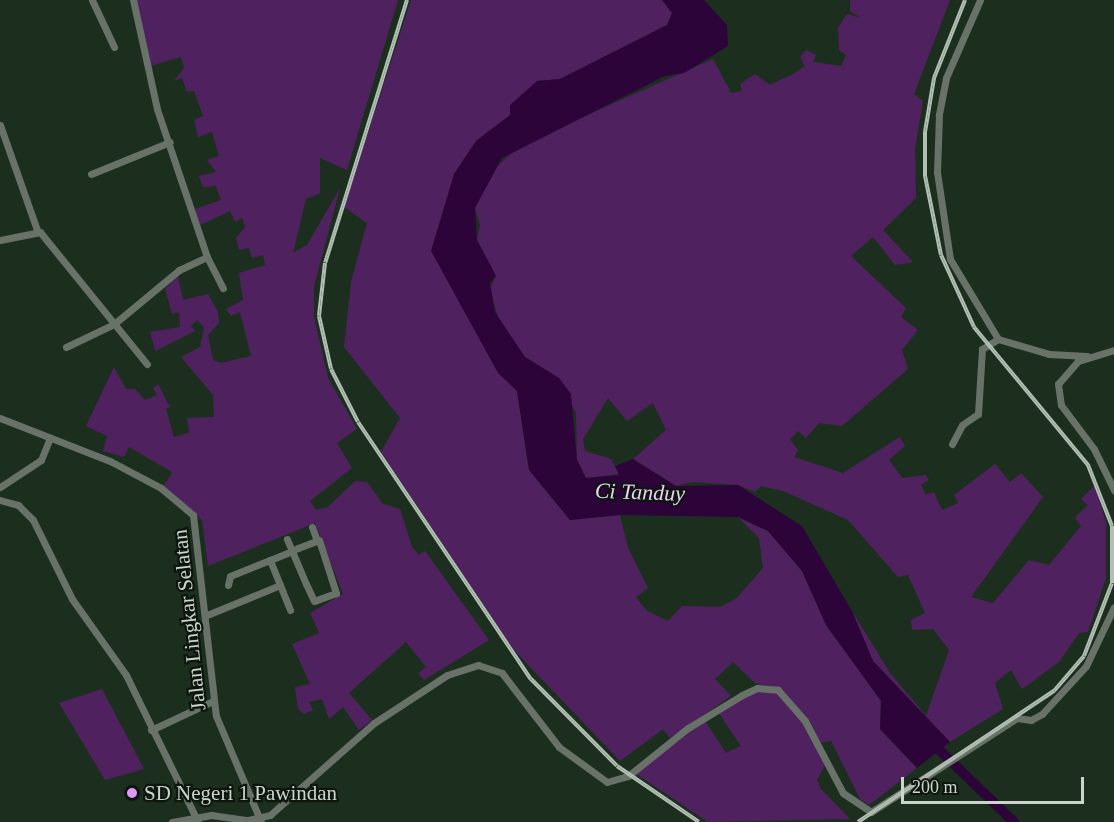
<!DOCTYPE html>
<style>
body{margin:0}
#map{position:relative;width:1114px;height:822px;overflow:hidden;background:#1c2f1f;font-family:Georgia,serif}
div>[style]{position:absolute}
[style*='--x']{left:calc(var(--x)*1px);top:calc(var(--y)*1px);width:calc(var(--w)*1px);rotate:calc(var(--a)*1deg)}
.green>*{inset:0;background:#4f225f}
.water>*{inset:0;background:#2d0439}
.river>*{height:10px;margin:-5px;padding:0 5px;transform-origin:5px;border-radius:5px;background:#2d0439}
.minor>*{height:7px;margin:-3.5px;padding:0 3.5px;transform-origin:3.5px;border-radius:3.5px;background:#687269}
.rail>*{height:4px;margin-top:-2px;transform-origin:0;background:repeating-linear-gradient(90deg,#0d150e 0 4.5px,#b2bfb4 0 9px);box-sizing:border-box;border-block:2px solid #b2bfb4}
.dots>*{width:16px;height:16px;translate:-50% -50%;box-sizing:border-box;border:3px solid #0d150e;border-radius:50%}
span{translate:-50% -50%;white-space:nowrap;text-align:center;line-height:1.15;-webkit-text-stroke:4.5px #0d150e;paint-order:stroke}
.street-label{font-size:21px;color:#cad6cb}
.poi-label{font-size:21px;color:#cad6cb}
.left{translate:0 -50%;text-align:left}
.water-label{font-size:22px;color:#eccff7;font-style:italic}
.scale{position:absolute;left:901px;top:777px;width:183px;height:27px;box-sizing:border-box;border:3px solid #cad6cb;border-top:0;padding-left:8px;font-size:18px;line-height:21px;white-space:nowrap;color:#cad6cb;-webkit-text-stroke:4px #0d150e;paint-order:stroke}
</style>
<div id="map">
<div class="green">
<div style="clip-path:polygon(135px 0,398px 0,347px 170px,320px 158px,320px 193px,306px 199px,293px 253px,307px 245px,340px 188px,314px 286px,314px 317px,328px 378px,357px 429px,337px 443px,352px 468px,310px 501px,316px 510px,328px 507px,355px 481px,367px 482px,383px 504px,400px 509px,412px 547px,419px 555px,425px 551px,489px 640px,424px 680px,418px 673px,426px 667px,406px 642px,349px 693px,372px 720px,359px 730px,343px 707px,329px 719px,322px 699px,309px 702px,313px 710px,304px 714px,298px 709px,295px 687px,310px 684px,292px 644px,319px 633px,310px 613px,343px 594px,315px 523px,208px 566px,202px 520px,164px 486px,172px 472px,129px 447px,124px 457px,103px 451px,107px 436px,86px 426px,114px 367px,126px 389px,135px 389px,145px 400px,157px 395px,153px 388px,158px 384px,170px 407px,166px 409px,174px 437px,189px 433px,187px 418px,214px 417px,213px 395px,181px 357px,200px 347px,204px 328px,197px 320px,191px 326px,195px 331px,155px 351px,150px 332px,180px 327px,179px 312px,172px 314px,165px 289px,178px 276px,183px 300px,208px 294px,218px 312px,219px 323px,208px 335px,213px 360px,221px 363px,251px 356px,240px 312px,231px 316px,226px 309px,243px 300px,239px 273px,265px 265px,263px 255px,252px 258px,249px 248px,239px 250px,236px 238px,245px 227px,242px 218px,235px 222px,230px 211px,200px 225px,195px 209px,221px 200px,216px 186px,203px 187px,199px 176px,216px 172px,207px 160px,219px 156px,215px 142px,212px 132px,198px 137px,194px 120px,203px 116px,194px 91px,187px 92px,182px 78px,174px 81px,184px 68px,181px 57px,150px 66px)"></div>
<div style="clip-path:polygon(411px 0,662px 0,672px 13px,667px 25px,560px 79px,537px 81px,510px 115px,476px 141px,454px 174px,498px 373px,517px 391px,529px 470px,570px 520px,620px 515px,628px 548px,648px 588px,636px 597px,647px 611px,668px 621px,682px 606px,720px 607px,736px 599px,763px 568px,759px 538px,738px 517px,768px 531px,802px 571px,826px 625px,881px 701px,880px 729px,917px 768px,869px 805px,860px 799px,831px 741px,819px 743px,784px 691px,755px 683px,733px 662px,715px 679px,731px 696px,670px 738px,663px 729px,620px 761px,514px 650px,381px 452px,400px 418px,344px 347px,351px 282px,367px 223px,344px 207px)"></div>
<div style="clip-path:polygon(850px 0,950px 0,914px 94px,923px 101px,915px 148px,916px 198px,883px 230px,913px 262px,895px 265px,873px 237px,851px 256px,906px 308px,901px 317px,918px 330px,902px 350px,908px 369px,842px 426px,819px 423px,806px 438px,798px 431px,790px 439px,798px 450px,794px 457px,843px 473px,900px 437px,905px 446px,889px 460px,902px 478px,926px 475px,929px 480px,921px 485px,926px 495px,934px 492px,942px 510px,958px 503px,954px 495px,995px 464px,1010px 482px,1021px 473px,1043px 497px,971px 597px,993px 603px,1029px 560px,1049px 565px,1081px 526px,1075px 517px,1088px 505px,1081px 499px,1095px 485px,1106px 523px,1106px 578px,1088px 632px,1079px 633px,1059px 662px,1022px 689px,1011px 670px,995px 683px,1003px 709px,950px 742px,873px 661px,852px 611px,890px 673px,926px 716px,949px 650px,933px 629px,912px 630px,911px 620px,925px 613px,908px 575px,898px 577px,848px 520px,783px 491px,761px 486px,755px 492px,738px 485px,692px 482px,676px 486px,633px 459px,666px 430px,653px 403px,627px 421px,608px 398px,583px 439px,585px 451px,611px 459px,619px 474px,586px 478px,577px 460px,576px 413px,559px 378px,525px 357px,501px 328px,490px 289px,496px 276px,477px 240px,480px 225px,475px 208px,493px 170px,522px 144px,713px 59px,731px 93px,742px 91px,740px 84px,755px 74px,770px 85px,795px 73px,805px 66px,800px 57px,806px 50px,816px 55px,813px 62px,841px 66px,846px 55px,839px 50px,838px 28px,847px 14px,861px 18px,850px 11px)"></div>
<div style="clip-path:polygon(102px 689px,144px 769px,105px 780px,59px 703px)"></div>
<div style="clip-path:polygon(757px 689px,777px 693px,803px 723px,825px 765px,817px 780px,821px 789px,850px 819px,708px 822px,635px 773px,705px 721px,726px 753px,741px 746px,718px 712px)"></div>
</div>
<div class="water">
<div style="clip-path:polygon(662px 0,704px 0,727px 25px,728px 46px,684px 73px,665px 76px,502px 158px,475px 208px,477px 240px,496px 276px,490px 283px,495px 312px,525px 357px,559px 378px,571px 394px,577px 460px,586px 478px,619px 475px,615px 466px,633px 459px,676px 486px,738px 485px,802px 526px,852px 611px,873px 661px,950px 742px,917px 768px,880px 729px,881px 701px,826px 625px,802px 571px,768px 531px,738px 517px,620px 515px,570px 520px,529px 470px,517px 391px,498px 373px,431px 251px,454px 174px,476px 141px,510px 115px,510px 105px,537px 81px,560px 79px,667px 25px,672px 13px)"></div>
</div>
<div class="river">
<div style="--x:930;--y:741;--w:117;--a:44"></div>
</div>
<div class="minor">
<div style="--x:92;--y:0;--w:52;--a:64.9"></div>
<div style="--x:980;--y:0;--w:85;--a:113.6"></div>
<div style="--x:946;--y:78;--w:38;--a:101"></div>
<div style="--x:939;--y:115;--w:57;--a:92"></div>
<div style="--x:937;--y:172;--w:88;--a:81.5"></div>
<div style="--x:950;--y:259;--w:93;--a:59"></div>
<div style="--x:998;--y:339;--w:53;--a:16.4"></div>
<div style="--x:1049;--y:354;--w:38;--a:3"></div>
<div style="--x:0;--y:125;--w:111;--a:70.6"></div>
<div style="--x:91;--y:174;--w:85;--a:-22.1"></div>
<div style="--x:0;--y:240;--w:41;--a:-11.3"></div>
<div style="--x:40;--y:232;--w:170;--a:51"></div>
<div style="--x:207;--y:257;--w:35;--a:63"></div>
<div style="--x:66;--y:347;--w:53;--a:-25.6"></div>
<div style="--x:114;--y:324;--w:85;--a:-39.7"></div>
<div style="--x:179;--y:270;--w:31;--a:-25"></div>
<div style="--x:207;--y:257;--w:156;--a:-108.7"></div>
<div style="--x:157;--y:109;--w:112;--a:-102.4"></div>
<div style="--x:1114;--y:350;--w:38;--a:163"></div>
<div style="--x:1078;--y:361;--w:30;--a:131"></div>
<div style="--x:1058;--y:384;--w:21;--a:82"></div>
<div style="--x:1061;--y:405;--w:55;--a:53.1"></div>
<div style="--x:1094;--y:449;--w:46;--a:64"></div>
<div style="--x:0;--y:418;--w:118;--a:21.4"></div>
<div style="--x:110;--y:461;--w:58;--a:27.9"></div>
<div style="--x:161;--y:488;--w:42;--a:40.2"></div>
<div style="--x:193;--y:515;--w:202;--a:83.5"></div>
<div style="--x:216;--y:716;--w:115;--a:67"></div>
<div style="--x:952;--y:444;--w:21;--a:-62"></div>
<div style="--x:962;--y:425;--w:19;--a:-35"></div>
<div style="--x:978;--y:414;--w:65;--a:-86.5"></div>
<div style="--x:982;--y:349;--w:19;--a:-32"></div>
<div style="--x:0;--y:487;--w:49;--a:-33.4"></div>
<div style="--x:41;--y:460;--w:24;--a:-68"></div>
<div style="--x:0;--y:500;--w:19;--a:16"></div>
<div style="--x:18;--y:505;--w:21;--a:45"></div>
<div style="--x:33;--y:520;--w:88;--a:63.7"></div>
<div style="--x:72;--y:599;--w:93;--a:54.6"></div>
<div style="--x:126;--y:675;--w:164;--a:63.9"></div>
<div style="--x:312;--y:527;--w:15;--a:70"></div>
<div style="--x:228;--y:585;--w:9;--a:-77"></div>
<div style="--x:230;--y:576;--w:43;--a:-21.8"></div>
<div style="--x:280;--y:585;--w:27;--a:68"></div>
<div style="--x:207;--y:615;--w:79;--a:-22.3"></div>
<div style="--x:280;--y:585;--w:27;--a:-112"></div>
<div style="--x:270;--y:560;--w:24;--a:-22"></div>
<div style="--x:292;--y:551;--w:7;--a:-27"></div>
<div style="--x:298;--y:548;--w:22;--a:-21"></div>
<div style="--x:319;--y:540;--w:56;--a:72.2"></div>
<div style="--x:336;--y:593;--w:23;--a:160"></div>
<div style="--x:314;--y:601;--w:19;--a:-115"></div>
<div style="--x:306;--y:584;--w:36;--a:-113"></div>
<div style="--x:292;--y:551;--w:13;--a:-113"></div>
<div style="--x:151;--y:730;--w:68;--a:-25.1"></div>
<div style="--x:172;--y:822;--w:40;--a:-10"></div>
<div style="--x:211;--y:815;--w:37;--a:8"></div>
<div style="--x:248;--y:820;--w:23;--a:-13"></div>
<div style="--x:270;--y:815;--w:139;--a:-41.5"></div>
<div style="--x:374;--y:723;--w:87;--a:-33.3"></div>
<div style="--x:447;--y:675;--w:33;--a:-18"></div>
<div style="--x:478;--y:665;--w:25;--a:18"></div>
<div style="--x:502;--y:673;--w:93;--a:52.4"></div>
<div style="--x:559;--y:747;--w:59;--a:36.1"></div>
<div style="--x:607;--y:782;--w:22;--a:-16"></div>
<div style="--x:628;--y:776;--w:77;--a:-38.7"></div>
<div style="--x:688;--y:728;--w:63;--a:-31.4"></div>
<div style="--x:742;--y:695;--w:17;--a:-25"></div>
<div style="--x:757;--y:688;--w:21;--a:5"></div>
<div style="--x:778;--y:690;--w:41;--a:48.9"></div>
<div style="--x:805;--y:721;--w:81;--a:62.2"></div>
<div style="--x:843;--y:793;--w:34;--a:34"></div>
<div style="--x:871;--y:812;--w:174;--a:-32.8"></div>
<div style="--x:1017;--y:718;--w:14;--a:8"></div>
<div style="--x:1031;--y:720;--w:13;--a:-29"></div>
<div style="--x:1042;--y:714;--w:65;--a:-47.5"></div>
<div style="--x:1086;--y:666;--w:65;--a:-64.6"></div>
</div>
<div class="rail">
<div style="--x:407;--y:0;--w:275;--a:107.3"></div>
<div style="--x:325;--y:263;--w:53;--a:96.5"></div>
<div style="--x:319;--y:316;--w:54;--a:77.2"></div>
<div style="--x:331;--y:369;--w:59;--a:63"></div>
<div style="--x:358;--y:422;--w:310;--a:56.1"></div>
<div style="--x:531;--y:679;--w:122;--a:45.3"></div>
<div style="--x:617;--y:766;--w:99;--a:34.3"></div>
<div style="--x:858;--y:822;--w:236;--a:-33.8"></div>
<div style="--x:1054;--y:691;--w:46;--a:-49.4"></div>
<div style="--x:1084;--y:656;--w:78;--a:-69"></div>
<div style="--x:1112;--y:583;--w:57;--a:-90"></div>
<div style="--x:1112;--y:526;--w:66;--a:-111.5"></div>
<div style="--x:1088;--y:465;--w:179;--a:-129.6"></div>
<div style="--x:974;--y:327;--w:79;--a:-114.6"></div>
<div style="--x:941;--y:255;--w:81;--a:-101.4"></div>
<div style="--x:925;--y:176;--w:44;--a:-90"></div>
<div style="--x:925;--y:132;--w:55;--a:-80.5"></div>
<div style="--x:934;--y:78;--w:84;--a:-68.3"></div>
</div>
<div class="dots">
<div style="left:132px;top:793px;background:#dc99f5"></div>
</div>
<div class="street-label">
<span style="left:189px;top:620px;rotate:-96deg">Jalan Lingkar Selatan</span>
</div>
<div class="poi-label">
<span class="left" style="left:144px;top:793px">SD Negeri 1 Pawindan</span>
</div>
<div class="water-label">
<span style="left:640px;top:492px;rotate:2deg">Ci Tanduy</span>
</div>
<div class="scale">200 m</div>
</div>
